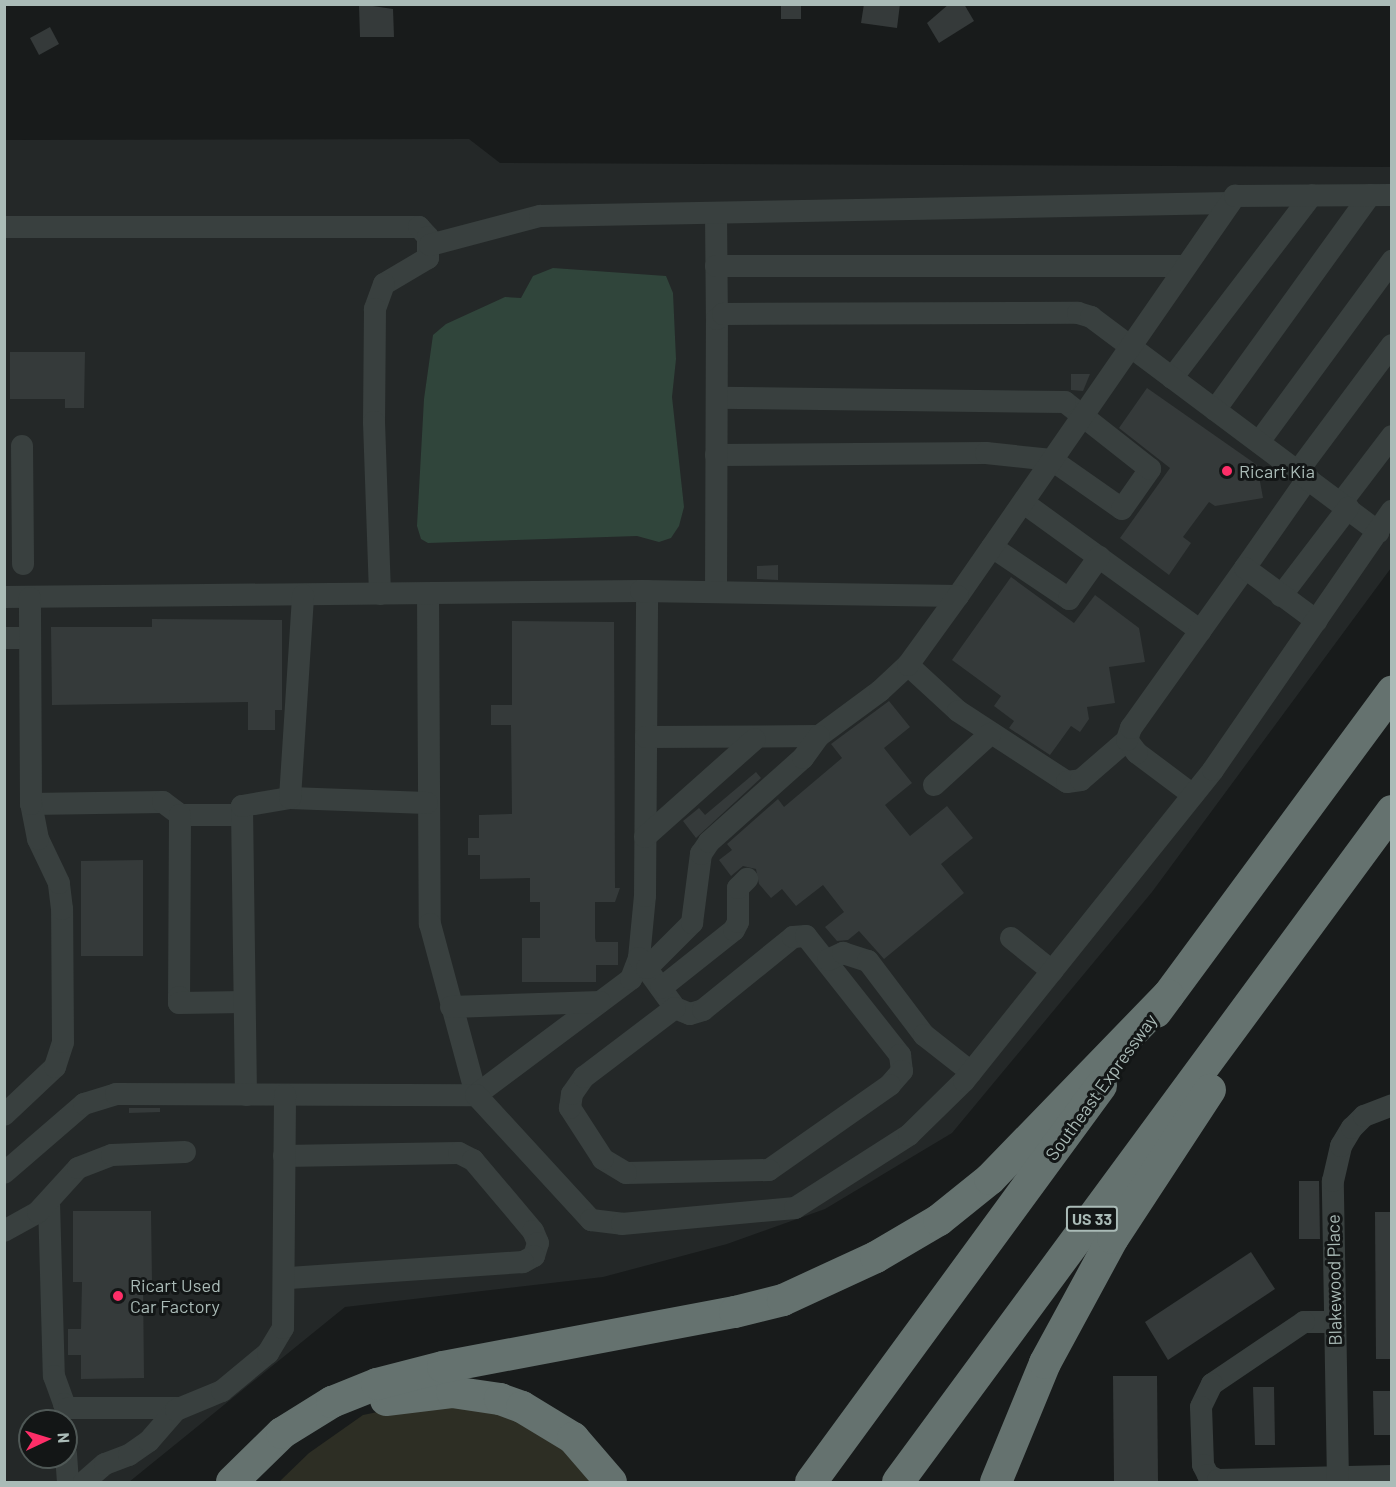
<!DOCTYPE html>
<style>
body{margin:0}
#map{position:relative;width:1396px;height:1487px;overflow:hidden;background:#181b1b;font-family:Barlow,sans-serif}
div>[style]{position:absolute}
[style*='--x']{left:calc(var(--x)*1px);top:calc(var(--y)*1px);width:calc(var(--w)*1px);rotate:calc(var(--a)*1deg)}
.built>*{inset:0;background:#242828}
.green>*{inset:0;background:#2d2e24}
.water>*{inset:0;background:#30453b}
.building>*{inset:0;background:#353a3a}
.minor>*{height:22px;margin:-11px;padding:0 11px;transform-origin:11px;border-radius:11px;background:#39403f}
.highway>*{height:32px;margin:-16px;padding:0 16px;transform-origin:16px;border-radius:16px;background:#65726f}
.dots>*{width:16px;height:16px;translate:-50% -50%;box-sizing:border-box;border:3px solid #131616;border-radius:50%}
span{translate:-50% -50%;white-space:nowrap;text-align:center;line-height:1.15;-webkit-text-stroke:6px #131616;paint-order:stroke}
.shield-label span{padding:2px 4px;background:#131616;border:2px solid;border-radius:4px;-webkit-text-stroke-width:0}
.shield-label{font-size:16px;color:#aabbb7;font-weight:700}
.poi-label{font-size:18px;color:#aabbb7}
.left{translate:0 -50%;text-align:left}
.street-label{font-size:18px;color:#aabbb7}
.frame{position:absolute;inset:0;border:6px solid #aabbb7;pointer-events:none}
.north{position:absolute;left:18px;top:1409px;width:60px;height:60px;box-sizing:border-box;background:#131616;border:2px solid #4f5856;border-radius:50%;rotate:86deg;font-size:16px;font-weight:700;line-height:24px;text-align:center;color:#aabbb7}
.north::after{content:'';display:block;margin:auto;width:21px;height:27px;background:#fe2e68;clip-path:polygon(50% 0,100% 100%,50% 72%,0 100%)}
</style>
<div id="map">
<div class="built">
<div style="clip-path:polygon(evenodd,469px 139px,500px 163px,1391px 167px,1391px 568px,1152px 892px,952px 1133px,825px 1209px,727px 1244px,603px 1277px,345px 1307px,129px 1482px,5px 1482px,4px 140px,469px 139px,30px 1421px,66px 1421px,66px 1457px,30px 1457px,30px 1421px)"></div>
</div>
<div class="green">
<div style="clip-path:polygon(431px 1401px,499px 1410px,551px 1434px,598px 1482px,279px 1482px,309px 1453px,363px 1415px)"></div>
</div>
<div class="water">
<div style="clip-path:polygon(553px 268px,666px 276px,673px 293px,676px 359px,672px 397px,684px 507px,679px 526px,671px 538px,659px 542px,637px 536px,428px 543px,421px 539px,417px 526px,424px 399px,433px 335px,446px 324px,505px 297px,521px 298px,533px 276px)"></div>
</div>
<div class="building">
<div style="clip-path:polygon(359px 4px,393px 9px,394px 37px,360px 37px)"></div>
<div style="clip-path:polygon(781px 4px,801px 4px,801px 19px,781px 19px)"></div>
<div style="clip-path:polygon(864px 4px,900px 4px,897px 28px,861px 23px)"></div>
<div style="clip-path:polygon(949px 4px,964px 4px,974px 21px,939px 43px,927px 23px)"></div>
<div style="clip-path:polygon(50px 27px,59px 44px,39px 55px,30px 38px)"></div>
<div style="clip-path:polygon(10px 352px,85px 352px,84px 408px,65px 408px,65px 399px,10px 399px)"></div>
<div style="clip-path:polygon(1071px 374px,1090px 374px,1083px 391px,1071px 390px)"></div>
<div style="clip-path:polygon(1147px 388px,1257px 465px,1263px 498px,1215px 506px,1209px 502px,1183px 537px,1191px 543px,1169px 575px,1120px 538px,1170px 468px,1119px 428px)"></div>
<div style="clip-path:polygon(778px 565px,778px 580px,757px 579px,757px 566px)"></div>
<div style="clip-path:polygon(1011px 577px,1074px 623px,1095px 595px,1139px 628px,1145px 662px,1109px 667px,1115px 703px,1087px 707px,1089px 719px,1080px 732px,1071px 726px,1050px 755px,1009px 728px,1014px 721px,994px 706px,1001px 696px,952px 660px)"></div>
<div style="clip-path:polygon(152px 619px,282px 620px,282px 710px,275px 710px,275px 730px,248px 730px,248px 702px,52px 705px,51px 627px,152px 627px)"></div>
<div style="clip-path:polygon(512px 621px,614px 622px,615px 888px,620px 888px,615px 902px,595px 902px,595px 938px,596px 942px,618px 942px,618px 965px,596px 965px,596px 982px,522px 982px,522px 938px,540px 938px,540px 902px,530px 902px,530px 878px,480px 879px,480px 855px,468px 855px,468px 838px,479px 838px,479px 815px,512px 814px,511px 725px,491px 725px,491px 705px,512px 705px)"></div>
<div style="clip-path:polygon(889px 701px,910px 727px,884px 748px,912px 783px,885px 805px,910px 836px,947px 806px,973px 838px,941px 864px,964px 893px,884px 959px,859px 931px,848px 940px,837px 941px,825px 927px,844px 912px,823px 885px,796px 906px,782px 889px,771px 898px,759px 884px,756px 869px,743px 866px,731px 876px,719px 860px,732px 850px,727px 844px,778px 799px,784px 807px,842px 758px,831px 744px)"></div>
<div style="clip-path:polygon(756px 772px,761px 778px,696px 838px,683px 821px,699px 808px,705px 815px)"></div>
<div style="clip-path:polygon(143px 860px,143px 956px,81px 956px,81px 861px)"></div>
<div style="clip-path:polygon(129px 1108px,160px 1108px,160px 1112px,129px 1113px)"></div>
<div style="clip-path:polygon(1299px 1181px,1319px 1181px,1320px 1239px,1299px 1239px)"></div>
<div style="clip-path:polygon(73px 1211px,151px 1211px,152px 1282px,143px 1282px,144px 1378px,81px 1379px,81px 1355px,68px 1355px,68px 1329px,81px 1329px,82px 1282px,73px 1282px)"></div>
<div style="clip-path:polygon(1375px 1212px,1392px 1212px,1392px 1359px,1376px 1359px)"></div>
<div style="clip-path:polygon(1251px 1252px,1275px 1289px,1168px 1360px,1145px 1322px)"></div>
<div style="clip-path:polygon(1113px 1376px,1157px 1376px,1158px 1482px,1114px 1482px)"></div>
<div style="clip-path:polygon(1253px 1387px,1274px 1387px,1275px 1445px,1255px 1445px)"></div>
<div style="clip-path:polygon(1373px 1391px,1392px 1391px,1392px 1435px,1374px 1435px)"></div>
</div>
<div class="minor">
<div style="--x:716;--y:213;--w:106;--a:89.5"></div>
<div style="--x:4;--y:227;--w:415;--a:0"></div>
<div style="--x:419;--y:227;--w:13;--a:48"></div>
<div style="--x:428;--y:237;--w:21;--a:90"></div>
<div style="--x:428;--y:258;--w:51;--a:149.4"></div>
<div style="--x:384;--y:284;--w:27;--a:110"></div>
<div style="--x:375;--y:309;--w:113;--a:90.5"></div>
<div style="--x:374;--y:422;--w:172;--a:88"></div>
<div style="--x:430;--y:245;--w:114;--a:-14.8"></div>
<div style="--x:540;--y:216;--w:690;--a:-1.08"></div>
<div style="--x:716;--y:266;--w:470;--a:0"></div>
<div style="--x:1172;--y:378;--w:230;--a:-52.6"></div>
<div style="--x:1215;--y:410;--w:265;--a:-54.2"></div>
<div style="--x:1259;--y:442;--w:225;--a:-53.7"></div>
<div style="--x:22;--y:446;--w:118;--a:89.5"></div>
<div style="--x:716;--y:455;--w:270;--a:-0.4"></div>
<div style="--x:986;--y:453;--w:66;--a:6.1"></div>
<div style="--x:1052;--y:460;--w:85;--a:35"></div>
<div style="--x:1122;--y:509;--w:49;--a:-55"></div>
<div style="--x:1150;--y:469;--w:108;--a:-141.8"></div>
<div style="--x:1065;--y:402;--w:348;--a:-179.3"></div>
<div style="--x:1298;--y:471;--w:157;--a:-53.3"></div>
<div style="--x:1024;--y:503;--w:218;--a:35.9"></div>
<div style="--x:1341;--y:503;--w:84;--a:-52.7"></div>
<div style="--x:992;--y:547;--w:93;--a:34"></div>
<div style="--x:1069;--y:599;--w:52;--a:-54.5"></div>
<div style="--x:1245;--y:568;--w:110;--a:-55"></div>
<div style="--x:716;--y:592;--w:273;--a:-89.8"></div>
<div style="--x:717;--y:319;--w:8;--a:-40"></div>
<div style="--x:723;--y:314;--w:355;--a:-0.2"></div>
<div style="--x:1078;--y:313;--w:14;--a:17"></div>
<div style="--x:1091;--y:317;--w:359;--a:36.8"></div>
<div style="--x:428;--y:594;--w:330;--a:89.7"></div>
<div style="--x:430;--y:924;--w:177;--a:74.9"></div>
<div style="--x:476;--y:1095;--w:194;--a:-36.8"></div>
<div style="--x:631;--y:979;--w:22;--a:-69"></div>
<div style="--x:639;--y:958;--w:62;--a:-84.5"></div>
<div style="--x:645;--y:896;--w:305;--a:-89.6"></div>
<div style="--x:1281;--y:596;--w:111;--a:-52.7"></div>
<div style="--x:4;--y:597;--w:637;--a:-0.54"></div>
<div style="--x:641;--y:591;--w:317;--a:0.9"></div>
<div style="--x:958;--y:596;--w:487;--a:-55.3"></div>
<div style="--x:1235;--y:196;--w:157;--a:-0.4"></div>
<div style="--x:4;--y:638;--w:25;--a:0"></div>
<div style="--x:908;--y:665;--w:68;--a:42.6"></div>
<div style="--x:958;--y:711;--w:130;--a:33.1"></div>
<div style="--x:1067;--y:782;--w:14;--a:-8"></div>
<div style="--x:1081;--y:780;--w:61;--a:-41"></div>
<div style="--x:646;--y:737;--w:173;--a:-0.3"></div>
<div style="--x:819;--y:736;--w:76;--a:-36.4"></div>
<div style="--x:880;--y:691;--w:38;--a:-43"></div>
<div style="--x:908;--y:665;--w:85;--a:-54.1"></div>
<div style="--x:934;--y:785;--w:76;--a:-42.3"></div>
<div style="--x:1193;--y:795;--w:70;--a:-143.1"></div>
<div style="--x:1137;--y:753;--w:16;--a:-128"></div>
<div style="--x:1127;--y:740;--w:13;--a:-72"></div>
<div style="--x:1131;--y:728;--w:196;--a:-54.5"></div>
<div style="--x:1245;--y:568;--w:89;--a:36.4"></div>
<div style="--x:290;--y:798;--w:137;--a:2.1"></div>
<div style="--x:31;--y:804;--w:132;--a:-0.9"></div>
<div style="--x:163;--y:802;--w:21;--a:37"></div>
<div style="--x:242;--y:815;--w:62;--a:180"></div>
<div style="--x:180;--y:815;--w:182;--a:90.3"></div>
<div style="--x:179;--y:997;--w:6;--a:90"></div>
<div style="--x:179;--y:1003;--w:65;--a:-0.9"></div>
<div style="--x:645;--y:837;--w:147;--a:-41.7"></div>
<div style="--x:1011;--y:938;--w:53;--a:38.8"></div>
<div style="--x:639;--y:958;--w:62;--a:54.2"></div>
<div style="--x:675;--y:1008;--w:16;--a:22"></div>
<div style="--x:690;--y:1014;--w:14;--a:-17"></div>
<div style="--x:703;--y:1010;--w:116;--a:-39"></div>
<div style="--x:793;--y:937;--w:13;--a:-4"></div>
<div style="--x:806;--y:936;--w:152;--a:51.7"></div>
<div style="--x:900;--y:1055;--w:16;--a:83"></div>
<div style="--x:902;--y:1071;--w:18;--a:131"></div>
<div style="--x:890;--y:1085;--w:148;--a:144.9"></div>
<div style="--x:769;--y:1170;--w:143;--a:178.8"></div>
<div style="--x:626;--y:1173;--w:27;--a:-149"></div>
<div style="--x:603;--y:1159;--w:61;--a:-122.9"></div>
<div style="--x:570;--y:1108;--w:14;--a:-82"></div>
<div style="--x:572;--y:1094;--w:21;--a:-55"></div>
<div style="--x:584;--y:1077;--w:114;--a:-37.2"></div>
<div style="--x:828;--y:960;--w:17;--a:-25"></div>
<div style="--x:843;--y:953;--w:26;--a:18"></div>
<div style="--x:868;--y:961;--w:93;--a:52.9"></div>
<div style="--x:924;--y:1035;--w:60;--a:38.2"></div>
<div style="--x:647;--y:968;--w:64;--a:-45"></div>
<div style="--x:692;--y:923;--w:70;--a:-82.6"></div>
<div style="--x:701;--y:854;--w:14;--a:-56"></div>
<div style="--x:709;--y:842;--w:126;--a:-41.8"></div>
<div style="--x:803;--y:758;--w:27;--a:-54"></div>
<div style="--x:661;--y:988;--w:93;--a:-38.5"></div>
<div style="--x:734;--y:930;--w:9;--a:-63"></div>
<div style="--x:738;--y:922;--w:34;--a:-90"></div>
<div style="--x:738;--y:888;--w:13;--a:-45"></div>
<div style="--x:451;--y:1007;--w:149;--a:-1.9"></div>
<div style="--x:246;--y:1095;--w:289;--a:-90.8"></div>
<div style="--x:242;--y:806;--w:49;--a:-9.5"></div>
<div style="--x:290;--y:798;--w:203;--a:-86.3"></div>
<div style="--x:4;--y:1115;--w:70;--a:-43.3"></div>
<div style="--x:55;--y:1067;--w:26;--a:-72"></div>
<div style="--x:63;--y:1042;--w:133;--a:-90.4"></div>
<div style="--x:62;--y:909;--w:26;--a:-97"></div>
<div style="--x:59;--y:883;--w:49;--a:-115.5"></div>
<div style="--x:38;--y:839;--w:36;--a:-101"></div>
<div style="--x:31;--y:804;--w:206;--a:-90.3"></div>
<div style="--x:284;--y:1156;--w:175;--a:-1"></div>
<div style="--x:459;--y:1153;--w:16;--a:27"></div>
<div style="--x:473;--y:1160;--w:93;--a:49.8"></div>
<div style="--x:533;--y:1231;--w:13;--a:67"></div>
<div style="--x:538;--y:1243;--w:14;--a:107"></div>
<div style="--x:534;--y:1256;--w:13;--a:151"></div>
<div style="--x:523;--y:1262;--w:238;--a:176.1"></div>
<div style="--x:4;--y:1173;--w:106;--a:-40.8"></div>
<div style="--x:84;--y:1104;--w:34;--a:-17"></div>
<div style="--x:116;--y:1094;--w:360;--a:0.2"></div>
<div style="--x:476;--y:1095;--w:170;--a:47.4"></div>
<div style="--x:591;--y:1220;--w:31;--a:7"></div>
<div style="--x:622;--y:1224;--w:174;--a:-5.3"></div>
<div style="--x:795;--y:1208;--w:135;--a:-32.6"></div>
<div style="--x:909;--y:1135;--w:77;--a:-44.5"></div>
<div style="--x:964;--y:1081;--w:398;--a:-51.3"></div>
<div style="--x:1213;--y:770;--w:315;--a:-55.4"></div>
<div style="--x:49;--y:1202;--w:174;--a:88.4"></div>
<div style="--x:54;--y:1376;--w:30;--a:70"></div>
<div style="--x:64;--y:1404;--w:6;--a:39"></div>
<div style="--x:69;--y:1408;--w:110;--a:0"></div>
<div style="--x:4;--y:1231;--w:39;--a:-29"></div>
<div style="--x:38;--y:1212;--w:59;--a:-47.7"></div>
<div style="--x:78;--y:1168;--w:36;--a:-21"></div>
<div style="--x:112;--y:1155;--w:73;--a:-2.4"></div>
<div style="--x:1335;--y:1322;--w:31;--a:180"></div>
<div style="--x:1304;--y:1322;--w:111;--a:146"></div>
<div style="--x:1212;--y:1384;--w:25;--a:116"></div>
<div style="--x:1201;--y:1407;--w:58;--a:88"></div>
<div style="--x:1203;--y:1465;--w:11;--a:63"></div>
<div style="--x:1208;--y:1475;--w:11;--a:27"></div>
<div style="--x:1218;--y:1480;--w:174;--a:-1.3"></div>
<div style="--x:66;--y:1454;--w:28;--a:86"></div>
<div style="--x:84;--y:1482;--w:28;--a:-41"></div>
<div style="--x:105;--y:1464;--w:26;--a:-21"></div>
<div style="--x:129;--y:1455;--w:24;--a:-35"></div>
<div style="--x:149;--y:1441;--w:41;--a:-48.9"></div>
<div style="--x:176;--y:1410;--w:50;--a:-22.4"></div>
<div style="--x:222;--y:1391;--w:60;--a:-39.6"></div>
<div style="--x:268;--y:1353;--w:29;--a:-59"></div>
<div style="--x:283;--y:1328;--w:233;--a:-89.5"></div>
<div style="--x:1338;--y:1482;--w:301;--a:-91"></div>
<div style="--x:1333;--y:1181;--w:36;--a:-77"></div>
<div style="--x:1341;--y:1146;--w:21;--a:-59"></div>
<div style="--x:1352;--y:1128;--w:17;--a:-45"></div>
<div style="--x:1364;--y:1116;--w:30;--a:-21"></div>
</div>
<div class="highway">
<div style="--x:1156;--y:1012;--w:398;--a:-53.6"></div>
<div style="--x:386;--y:1400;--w:66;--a:-6.9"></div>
<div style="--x:452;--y:1392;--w:49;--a:8.3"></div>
<div style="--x:500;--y:1399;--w:23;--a:20"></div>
<div style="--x:522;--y:1407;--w:60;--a:31.3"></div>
<div style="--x:573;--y:1438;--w:58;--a:49.2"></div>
<div style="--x:232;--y:1482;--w:70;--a:-44.4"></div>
<div style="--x:282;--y:1433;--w:59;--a:-31.8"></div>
<div style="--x:332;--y:1402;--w:48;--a:-21.8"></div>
<div style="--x:377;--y:1384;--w:68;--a:-14.4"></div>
<div style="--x:443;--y:1367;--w:297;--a:-10.7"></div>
<div style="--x:735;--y:1312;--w:49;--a:-14"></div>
<div style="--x:783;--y:1300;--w:102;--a:-24.8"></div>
<div style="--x:876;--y:1257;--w:73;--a:-30.4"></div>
<div style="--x:939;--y:1220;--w:65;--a:-38.8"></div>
<div style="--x:990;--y:1179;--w:256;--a:-45.9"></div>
<div style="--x:811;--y:1482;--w:491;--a:-53.8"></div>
<div style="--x:898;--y:1482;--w:833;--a:-53.64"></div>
<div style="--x:996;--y:1482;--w:129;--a:-67.6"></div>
<div style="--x:1045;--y:1363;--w:142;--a:-61.5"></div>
<div style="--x:1113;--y:1238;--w:177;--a:-56.8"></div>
</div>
<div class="dots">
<div style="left:1227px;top:471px;background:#fe2e68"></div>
<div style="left:118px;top:1296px;background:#fe2e68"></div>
</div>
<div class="shield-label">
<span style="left:1092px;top:1219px">US 33</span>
</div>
<div class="poi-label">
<span class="left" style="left:1239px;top:471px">Ricart Kia</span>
<span class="left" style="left:130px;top:1296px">Ricart Used<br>Car Factory</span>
</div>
<div class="street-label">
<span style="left:1101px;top:1087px;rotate:-54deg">Southeast Expressway</span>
<span style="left:1334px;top:1280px;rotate:-91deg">Blakewood Place</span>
</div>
<div class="frame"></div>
<div class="north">N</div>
</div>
